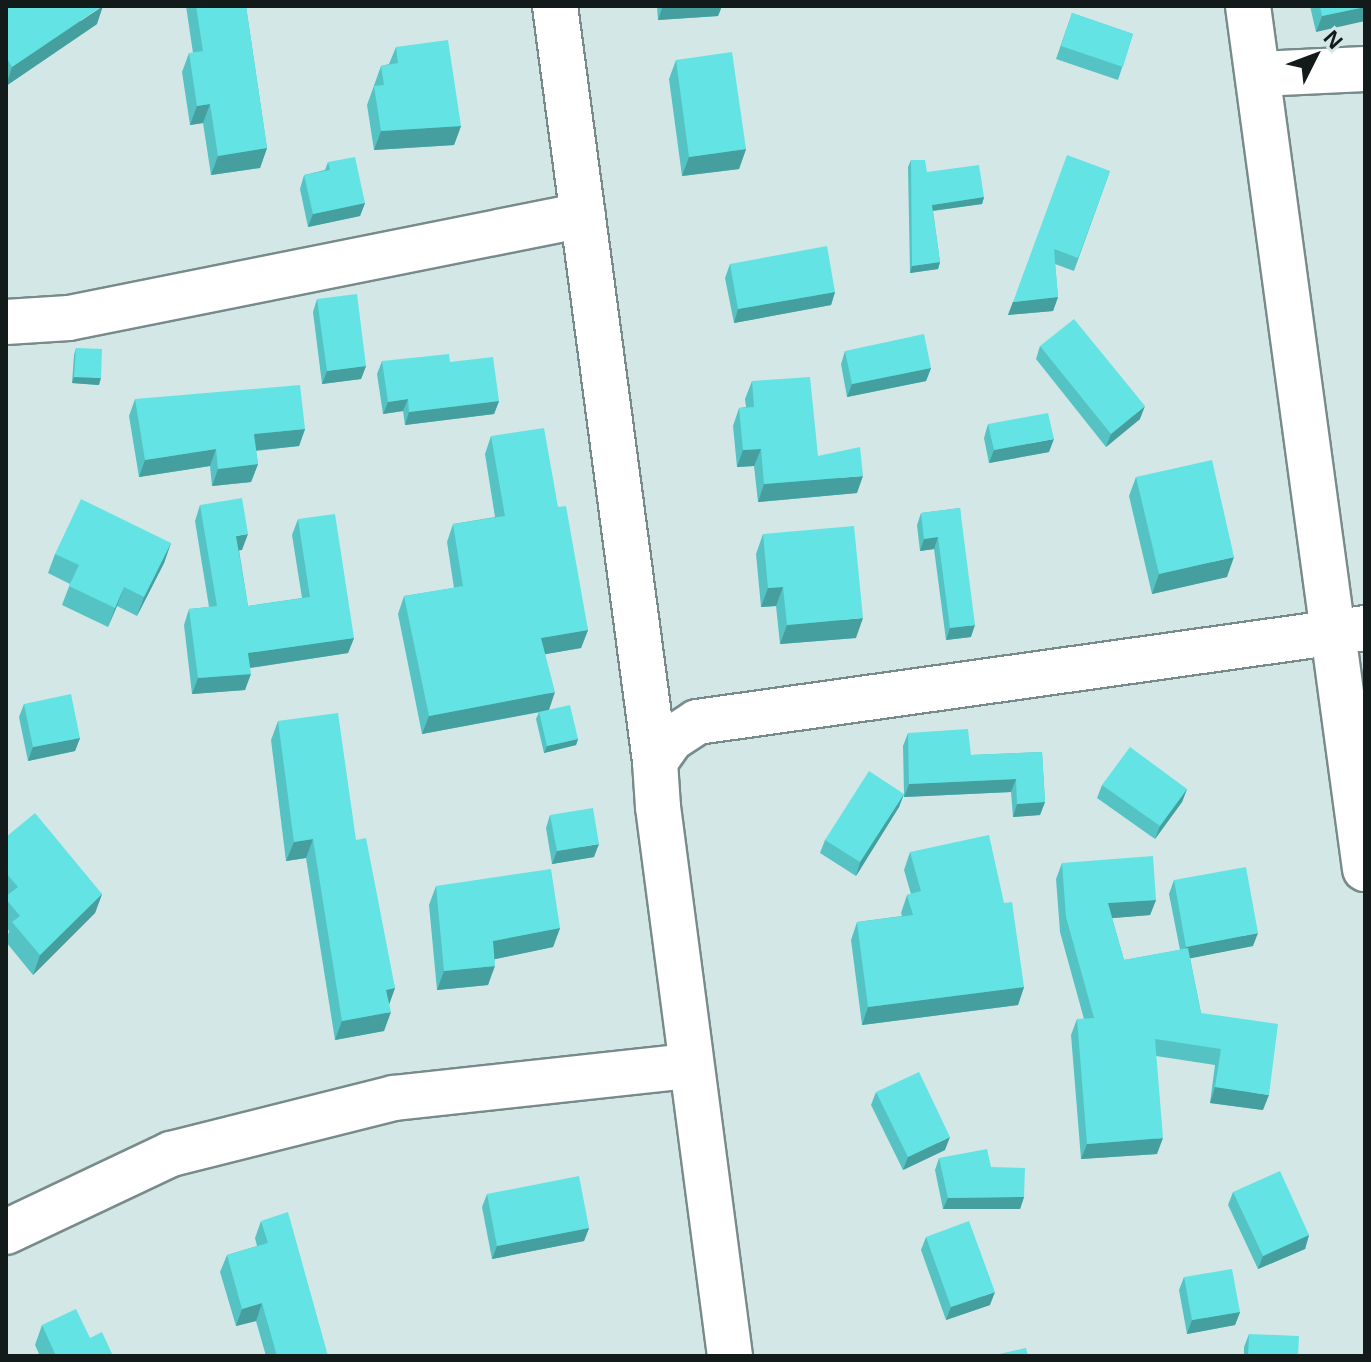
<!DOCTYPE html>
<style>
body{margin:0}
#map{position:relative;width:1371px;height:1362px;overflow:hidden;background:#d3e7e7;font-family:Arial,sans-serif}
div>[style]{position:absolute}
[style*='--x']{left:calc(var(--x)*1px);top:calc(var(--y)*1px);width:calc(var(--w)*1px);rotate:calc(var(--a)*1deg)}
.roads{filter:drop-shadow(2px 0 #788b8a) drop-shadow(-2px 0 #788b8a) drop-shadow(0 2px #788b8a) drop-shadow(0 -2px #788b8a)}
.minor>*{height:44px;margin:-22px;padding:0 22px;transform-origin:22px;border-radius:22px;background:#fff}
.wall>*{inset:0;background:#55c3c3}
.shaded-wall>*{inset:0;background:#459f9f}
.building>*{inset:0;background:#63e3e3}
span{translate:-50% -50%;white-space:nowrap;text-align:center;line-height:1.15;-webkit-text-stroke:6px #d3e7e7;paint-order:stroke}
.frame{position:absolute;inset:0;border:8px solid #121a1a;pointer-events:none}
.north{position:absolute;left:1275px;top:16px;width:80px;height:80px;-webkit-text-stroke:6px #d3e7e7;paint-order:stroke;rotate:48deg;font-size:22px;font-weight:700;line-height:32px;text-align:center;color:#121a1a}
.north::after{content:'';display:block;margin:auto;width:28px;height:36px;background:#121a1a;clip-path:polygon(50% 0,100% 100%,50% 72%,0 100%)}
</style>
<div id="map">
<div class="roads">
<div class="minor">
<div style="--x:555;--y:6;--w:763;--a:82.46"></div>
<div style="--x:1248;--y:6;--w:871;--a:82.28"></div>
<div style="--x:1259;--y:74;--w:106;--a:-2.7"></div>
<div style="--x:6;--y:322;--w:63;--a:-3.6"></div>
<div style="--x:69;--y:318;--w:524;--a:-11.33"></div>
<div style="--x:6;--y:1232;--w:183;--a:-25.3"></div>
<div style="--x:171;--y:1154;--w:230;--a:-14.1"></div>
<div style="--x:394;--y:1098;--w:296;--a:-6.2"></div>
<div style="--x:730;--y:1356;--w:554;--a:-97.47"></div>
<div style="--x:658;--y:807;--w:45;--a:-93.8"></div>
<div style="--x:655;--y:762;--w:28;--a:-55"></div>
<div style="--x:671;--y:739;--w:31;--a:-33"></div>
<div style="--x:697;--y:722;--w:675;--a:-8.01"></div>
</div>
</div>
<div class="wall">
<div style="clip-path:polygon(6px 6px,97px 24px,6px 86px)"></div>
<div style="clip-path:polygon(186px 6px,246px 6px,267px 148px,260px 168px,211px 175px,203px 123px,190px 125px,182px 72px,189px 53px,193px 53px)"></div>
<div style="clip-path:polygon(657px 6px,722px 6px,718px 16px,658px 20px)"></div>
<div style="clip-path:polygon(1310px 6px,1365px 6px,1316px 32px)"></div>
<div style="clip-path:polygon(1072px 13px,1133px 34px,1118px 80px,1056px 59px)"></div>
<div style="clip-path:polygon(396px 47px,461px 126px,454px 145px,374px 150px,367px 105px,381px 66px,389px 64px)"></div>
<div style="clip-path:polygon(676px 60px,746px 149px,739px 169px,682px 176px,669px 79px)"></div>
<div style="clip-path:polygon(911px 160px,927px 172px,984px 197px,982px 204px,933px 211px,940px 262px,938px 269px,910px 273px,908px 167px)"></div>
<div style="clip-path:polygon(328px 162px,365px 203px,360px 216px,308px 227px,300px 189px,304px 175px,325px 170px)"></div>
<div style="clip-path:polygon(1110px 171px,1074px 271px,1055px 264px,1058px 297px,1053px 311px,1008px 315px,1013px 302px)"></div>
<div style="clip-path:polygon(730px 264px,835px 292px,831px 305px,734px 323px,725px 278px)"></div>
<div style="clip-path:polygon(317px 299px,366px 366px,361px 379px,322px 384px,313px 312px)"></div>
<div style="clip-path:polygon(1040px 346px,1140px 419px,1106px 447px,1036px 359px)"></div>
<div style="clip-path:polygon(76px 348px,99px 385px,72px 383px,74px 355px)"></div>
<div style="clip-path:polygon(845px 351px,931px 368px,926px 381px,847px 397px,841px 364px)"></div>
<div style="clip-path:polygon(382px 361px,450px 362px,499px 401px,494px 414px,405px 425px,403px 411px,383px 414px,377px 374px)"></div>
<div style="clip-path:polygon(752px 381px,818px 456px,857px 493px,758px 502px,754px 466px,737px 467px,733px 426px,739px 408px,746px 407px,745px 399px)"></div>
<div style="clip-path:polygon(135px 399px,305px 429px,299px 446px,256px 451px,258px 464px,251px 482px,212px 486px,210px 466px,139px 477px,129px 416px)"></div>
<div style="clip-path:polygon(988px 424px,1049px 452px,989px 463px,984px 438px)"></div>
<div style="clip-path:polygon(491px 436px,558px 507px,588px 630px,581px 648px,545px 654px,549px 710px,578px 739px,576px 745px,544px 753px,536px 719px,539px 712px,546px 711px,422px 734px,398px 614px,404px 596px,454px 588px,447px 542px,453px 524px,495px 517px,485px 454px)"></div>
<div style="clip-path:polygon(1136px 477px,1227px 577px,1152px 594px,1129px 496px)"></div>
<div style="clip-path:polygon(200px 505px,242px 550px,239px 550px,248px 606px,302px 598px,292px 535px,298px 519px,354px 638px,348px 653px,250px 668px,245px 690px,192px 694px,184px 625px,189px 609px,209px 607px,195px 521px)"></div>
<div style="clip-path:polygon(960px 508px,971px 637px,946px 640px,934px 549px,920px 551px,917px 525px,921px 513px)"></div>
<div style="clip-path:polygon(763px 534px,856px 638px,780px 644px,776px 606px,761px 607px,756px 554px)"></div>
<div style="clip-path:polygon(171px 543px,164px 563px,137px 616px,117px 606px,108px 627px,62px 605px,70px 584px,48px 573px,55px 554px)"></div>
<div style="clip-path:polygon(24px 704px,80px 738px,75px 751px,28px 761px,19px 717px)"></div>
<div style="clip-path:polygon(278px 721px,356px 840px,395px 988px,389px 1005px,384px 1031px,335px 1040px,306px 858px,286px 861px,271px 740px)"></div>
<div style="clip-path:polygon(908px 733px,971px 755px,1042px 752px,1045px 802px,1040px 815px,1013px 817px,1011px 792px,904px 797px,904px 794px,899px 807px,856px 876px,820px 853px,825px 840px,904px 794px,903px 746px)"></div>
<div style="clip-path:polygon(1102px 785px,1187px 789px,1182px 802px,1155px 839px,1097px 798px)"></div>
<div style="clip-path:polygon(550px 815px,594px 857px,552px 864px,546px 828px)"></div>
<div style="clip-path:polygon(6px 837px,102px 894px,95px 913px,33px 975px,6px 942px,9px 931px,6px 927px)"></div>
<div style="clip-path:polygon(910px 852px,1024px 987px,1018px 1005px,862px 1025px,851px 940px,857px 922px,902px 916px,901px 913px,907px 895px,911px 894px,904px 870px)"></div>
<div style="clip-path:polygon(1062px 863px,1156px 900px,1150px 915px,1112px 918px,1124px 960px,1180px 950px,1169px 894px,1174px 880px,1253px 946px,1190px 958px,1201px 1013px,1263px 1110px,1210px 1103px,1215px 1065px,1156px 1056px,1157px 1154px,1081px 1159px,1071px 1035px,1077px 1019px,1084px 1019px,1060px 932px,1056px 879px)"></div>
<div style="clip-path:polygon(436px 886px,560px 928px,553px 947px,495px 959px,488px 985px,437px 990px,429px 905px)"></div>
<div style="clip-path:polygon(876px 1092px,945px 1150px,903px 1170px,871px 1105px)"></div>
<div style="clip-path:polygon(939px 1158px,991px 1167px,1024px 1197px,1020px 1209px,943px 1209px,935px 1170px)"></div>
<div style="clip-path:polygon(1233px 1192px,1309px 1235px,1305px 1249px,1258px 1269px,1228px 1205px)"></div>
<div style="clip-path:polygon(487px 1194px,589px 1228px,584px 1241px,492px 1259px,482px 1207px)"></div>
<div style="clip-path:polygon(261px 1221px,328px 1356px,266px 1356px,256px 1321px,236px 1326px,220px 1272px,227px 1255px,257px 1246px,255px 1238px)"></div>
<div style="clip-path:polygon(926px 1237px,990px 1305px,946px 1320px,921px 1250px)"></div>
<div style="clip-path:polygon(1184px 1277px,1240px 1312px,1235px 1325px,1187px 1334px,1179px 1290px)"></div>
<div style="clip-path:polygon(42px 1325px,90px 1338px,113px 1356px,40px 1356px,35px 1345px)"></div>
<div style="clip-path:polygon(1249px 1334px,1298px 1356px,1244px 1356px,1244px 1347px)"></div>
</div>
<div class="shaded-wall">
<div style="clip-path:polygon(103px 6px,97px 24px,6px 86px,12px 67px)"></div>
<div style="clip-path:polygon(663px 6px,722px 6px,718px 16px,658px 20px)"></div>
<div style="clip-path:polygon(1365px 7px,1365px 21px,1316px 32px,1322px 16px)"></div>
<div style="clip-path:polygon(210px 104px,203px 123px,190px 125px,197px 106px)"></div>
<div style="clip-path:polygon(461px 126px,454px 145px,374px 150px,381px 131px)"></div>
<div style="clip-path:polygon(267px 148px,260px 168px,211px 175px,218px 156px)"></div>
<div style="clip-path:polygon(746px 149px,739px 169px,682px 176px,689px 157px)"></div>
<div style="clip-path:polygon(984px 197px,982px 204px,930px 211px,932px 205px)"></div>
<div style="clip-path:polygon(365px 203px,360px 216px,308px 227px,313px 214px)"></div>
<div style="clip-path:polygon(940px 262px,938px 269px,910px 273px,912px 266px)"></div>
<div style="clip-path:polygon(835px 292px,831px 305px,734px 323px,738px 309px)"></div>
<div style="clip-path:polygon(1058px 297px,1053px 311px,1008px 315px,1013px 302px)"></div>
<div style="clip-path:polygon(366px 366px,361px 379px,322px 384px,327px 371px)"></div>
<div style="clip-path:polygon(931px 368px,926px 381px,847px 397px,852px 384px)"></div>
<div style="clip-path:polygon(74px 377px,101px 378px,99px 385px,72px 383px)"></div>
<div style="clip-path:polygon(408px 399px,403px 411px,383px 414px,388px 402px)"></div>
<div style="clip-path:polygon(499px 401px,494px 414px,405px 425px,409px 412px)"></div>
<div style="clip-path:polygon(1145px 406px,1140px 419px,1106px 447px,1111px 434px)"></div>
<div style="clip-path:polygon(305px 429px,299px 446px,248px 451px,254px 434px)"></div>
<div style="clip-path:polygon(1054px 439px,1049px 452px,989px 463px,994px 450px)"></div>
<div style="clip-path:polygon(216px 449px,210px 466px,139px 477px,145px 460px)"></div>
<div style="clip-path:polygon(761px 449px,754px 466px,737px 467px,743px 450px)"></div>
<div style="clip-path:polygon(258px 464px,251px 482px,212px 486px,218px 469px)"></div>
<div style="clip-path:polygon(863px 476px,857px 493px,758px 502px,764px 484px)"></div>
<div style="clip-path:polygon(248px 534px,242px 550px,230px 552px,236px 536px)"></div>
<div style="clip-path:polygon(938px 537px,934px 549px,920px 551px,924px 539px)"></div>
<div style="clip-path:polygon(171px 543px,164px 563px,137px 616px,144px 597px)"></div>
<div style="clip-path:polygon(1234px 557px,1227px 577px,1152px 594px,1159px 574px)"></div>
<div style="clip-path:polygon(124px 587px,117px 606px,108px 627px,115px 608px)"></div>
<div style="clip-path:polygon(783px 587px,776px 606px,761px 607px,768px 588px)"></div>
<div style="clip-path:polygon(863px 618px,856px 638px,780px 644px,787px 625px)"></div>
<div style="clip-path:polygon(975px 625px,971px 637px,946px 640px,950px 628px)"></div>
<div style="clip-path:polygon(588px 630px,581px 648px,535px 656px,541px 638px)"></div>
<div style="clip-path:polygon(354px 638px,348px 653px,242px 669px,248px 653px)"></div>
<div style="clip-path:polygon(251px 674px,245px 690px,192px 694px,198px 678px)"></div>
<div style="clip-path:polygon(555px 692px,549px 710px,422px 734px,429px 716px)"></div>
<div style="clip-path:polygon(80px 738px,75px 751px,28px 761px,33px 747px)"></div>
<div style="clip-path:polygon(578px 739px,576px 745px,544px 753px,547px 746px)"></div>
<div style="clip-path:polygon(1016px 779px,1011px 792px,904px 797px,909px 784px)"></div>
<div style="clip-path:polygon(1187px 789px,1182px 802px,1155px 839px,1160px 826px)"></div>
<div style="clip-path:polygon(904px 794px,899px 807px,856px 876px,860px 862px)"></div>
<div style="clip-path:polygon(1045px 802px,1040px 815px,1013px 817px,1017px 804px)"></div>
<div style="clip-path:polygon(313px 839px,306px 858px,286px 861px,294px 842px)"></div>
<div style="clip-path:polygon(599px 844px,594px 857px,552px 864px,557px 851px)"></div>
<div style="clip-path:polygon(102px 894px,95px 913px,33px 975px,40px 955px)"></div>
<div style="clip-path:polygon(1156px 900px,1150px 915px,1102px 919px,1108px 903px)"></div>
<div style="clip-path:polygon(560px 928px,553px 947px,486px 961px,493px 941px)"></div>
<div style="clip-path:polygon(1258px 933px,1253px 946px,1182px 960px,1186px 947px)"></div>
<div style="clip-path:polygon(495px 966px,488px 985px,437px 990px,444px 971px)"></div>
<div style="clip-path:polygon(1024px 987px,1018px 1005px,862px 1025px,868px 1007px)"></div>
<div style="clip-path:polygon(395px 988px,388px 1007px,386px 990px)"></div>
<div style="clip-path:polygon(391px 1012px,384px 1031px,335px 1040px,342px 1021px)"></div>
<div style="clip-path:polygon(1215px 1087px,1269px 1095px,1263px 1110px,1210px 1103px)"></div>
<div style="clip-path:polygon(950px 1137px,945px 1150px,903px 1170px,908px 1157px)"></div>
<div style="clip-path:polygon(1163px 1138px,1157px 1154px,1081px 1159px,1087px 1144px)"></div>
<div style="clip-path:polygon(1024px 1197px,1020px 1209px,943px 1209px,948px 1198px)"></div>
<div style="clip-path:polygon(589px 1228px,584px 1241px,492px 1259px,497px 1246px)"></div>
<div style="clip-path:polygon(1309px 1235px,1305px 1249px,1258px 1269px,1263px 1256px)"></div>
<div style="clip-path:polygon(995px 1292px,990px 1305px,946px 1320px,951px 1307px)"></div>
<div style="clip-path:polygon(262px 1303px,256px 1321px,236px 1326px,242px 1309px)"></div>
<div style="clip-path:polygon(1240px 1312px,1235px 1325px,1187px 1334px,1192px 1320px)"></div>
</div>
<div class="building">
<div style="clip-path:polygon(6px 6px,102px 6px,12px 67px,6px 57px)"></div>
<div style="clip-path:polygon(196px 6px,246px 6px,267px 148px,218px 156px,210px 104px,197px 106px,189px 53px,203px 51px)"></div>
<div style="clip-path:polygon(1320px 6px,1365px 6px,1365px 7px,1322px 16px)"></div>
<div style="clip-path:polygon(1072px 13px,1133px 34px,1123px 67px,1061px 46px)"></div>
<div style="clip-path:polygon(448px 40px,461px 126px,381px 131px,374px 86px,384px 85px,381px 66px,398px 63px,396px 47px)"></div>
<div style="clip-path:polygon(732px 52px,746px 149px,689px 157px,676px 60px)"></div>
<div style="clip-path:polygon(1067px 155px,1110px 171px,1078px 258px,1054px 249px,1058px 297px,1013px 302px)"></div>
<div style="clip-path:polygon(355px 157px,365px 203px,313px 214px,304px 175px,330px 170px,328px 162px)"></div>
<div style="clip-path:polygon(911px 160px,925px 160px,927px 172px,979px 165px,984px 197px,932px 205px,940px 262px,912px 266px)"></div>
<div style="clip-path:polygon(827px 246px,835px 292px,738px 309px,730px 264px)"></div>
<div style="clip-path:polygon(357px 294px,366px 366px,327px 371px,317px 299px)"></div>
<div style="clip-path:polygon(1074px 319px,1145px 406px,1111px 434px,1040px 346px)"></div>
<div style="clip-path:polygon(924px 334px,931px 368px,852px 384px,845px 351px)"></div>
<div style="clip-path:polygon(76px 348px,102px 349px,101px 378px,74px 377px)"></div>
<div style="clip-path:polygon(449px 354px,450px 362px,493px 357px,499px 401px,409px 412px,408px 399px,388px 402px,382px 361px)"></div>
<div style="clip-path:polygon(810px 377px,818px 456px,860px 447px,863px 476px,764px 484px,761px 449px,743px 450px,739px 408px,754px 407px,752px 381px)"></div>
<div style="clip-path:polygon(300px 385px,305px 429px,254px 434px,258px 464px,218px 469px,216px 449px,145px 460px,135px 399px)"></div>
<div style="clip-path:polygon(1048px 413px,1054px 439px,994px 450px,988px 424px)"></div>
<div style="clip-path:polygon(544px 428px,558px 507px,566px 506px,588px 630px,541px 638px,555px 692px,429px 716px,404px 596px,463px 586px,453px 524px,505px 516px,491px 436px)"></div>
<div style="clip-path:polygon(1212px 460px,1234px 557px,1159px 574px,1136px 477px)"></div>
<div style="clip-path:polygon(242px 498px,248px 534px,236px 536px,248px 606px,310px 597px,298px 519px,335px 514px,354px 638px,248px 653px,251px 674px,198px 678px,189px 609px,217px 606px,200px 505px)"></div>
<div style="clip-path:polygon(81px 499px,171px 543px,144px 597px,124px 587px,115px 608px,69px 586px,79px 565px,55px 554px)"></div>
<div style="clip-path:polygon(960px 508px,975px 625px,950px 628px,938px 537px,924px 539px,921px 513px)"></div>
<div style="clip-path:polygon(854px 526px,863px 618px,787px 625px,783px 587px,768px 588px,763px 534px)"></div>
<div style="clip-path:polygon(71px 694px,80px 738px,33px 747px,24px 704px)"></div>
<div style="clip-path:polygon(570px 705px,578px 739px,547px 746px,539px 712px)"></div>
<div style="clip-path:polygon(338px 713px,356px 840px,366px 838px,395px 988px,386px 990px,391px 1012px,342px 1021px,313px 839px,294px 842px,278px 721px)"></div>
<div style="clip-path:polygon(968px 729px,971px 755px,1042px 752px,1045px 802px,1017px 804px,1016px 779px,909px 784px,908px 733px)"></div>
<div style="clip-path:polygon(1130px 747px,1187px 789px,1160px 826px,1102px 785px)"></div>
<div style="clip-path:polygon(869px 771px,904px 794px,860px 862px,825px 840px)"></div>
<div style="clip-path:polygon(593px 808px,599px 844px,557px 851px,550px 815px)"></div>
<div style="clip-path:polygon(35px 813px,102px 894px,40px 955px,12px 922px,20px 916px,6px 899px,6px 896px,18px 887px,6px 873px,6px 837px)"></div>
<div style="clip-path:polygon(989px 835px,1004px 903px,1012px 902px,1024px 987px,868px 1007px,857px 922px,913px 915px,907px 895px,921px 891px,910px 852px)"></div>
<div style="clip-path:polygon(1153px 856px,1156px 900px,1108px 903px,1124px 960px,1188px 948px,1201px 1013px,1278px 1024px,1269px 1095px,1215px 1087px,1221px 1049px,1155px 1039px,1163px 1138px,1087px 1144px,1077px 1019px,1094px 1018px,1066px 917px,1062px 863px)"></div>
<div style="clip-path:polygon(1246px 867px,1258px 933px,1186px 947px,1174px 880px)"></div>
<div style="clip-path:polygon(551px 869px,560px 928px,493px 941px,495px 966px,444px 971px,436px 886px)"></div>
<div style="clip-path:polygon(919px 1072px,950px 1137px,908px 1157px,876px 1092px)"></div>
<div style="clip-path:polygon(987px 1149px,991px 1167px,1025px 1168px,1024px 1197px,948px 1198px,939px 1158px)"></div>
<div style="clip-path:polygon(1280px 1171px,1309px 1235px,1263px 1256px,1233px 1192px)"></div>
<div style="clip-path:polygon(579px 1176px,589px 1228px,497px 1246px,487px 1194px)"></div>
<div style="clip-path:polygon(288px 1212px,328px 1356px,277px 1356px,262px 1303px,242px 1309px,227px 1255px,268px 1243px,261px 1221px)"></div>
<div style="clip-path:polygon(969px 1221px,995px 1292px,951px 1307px,926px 1237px)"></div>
<div style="clip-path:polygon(1232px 1269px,1240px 1312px,1192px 1320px,1184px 1277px)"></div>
<div style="clip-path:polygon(76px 1309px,90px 1338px,102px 1332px,113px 1356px,56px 1356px,42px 1325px)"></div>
<div style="clip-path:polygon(1249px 1334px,1299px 1336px,1298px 1356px,1248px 1356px)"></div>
<div style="clip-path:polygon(1026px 1348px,1028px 1356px,990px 1356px)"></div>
</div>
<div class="frame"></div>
<div class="north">N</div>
</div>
